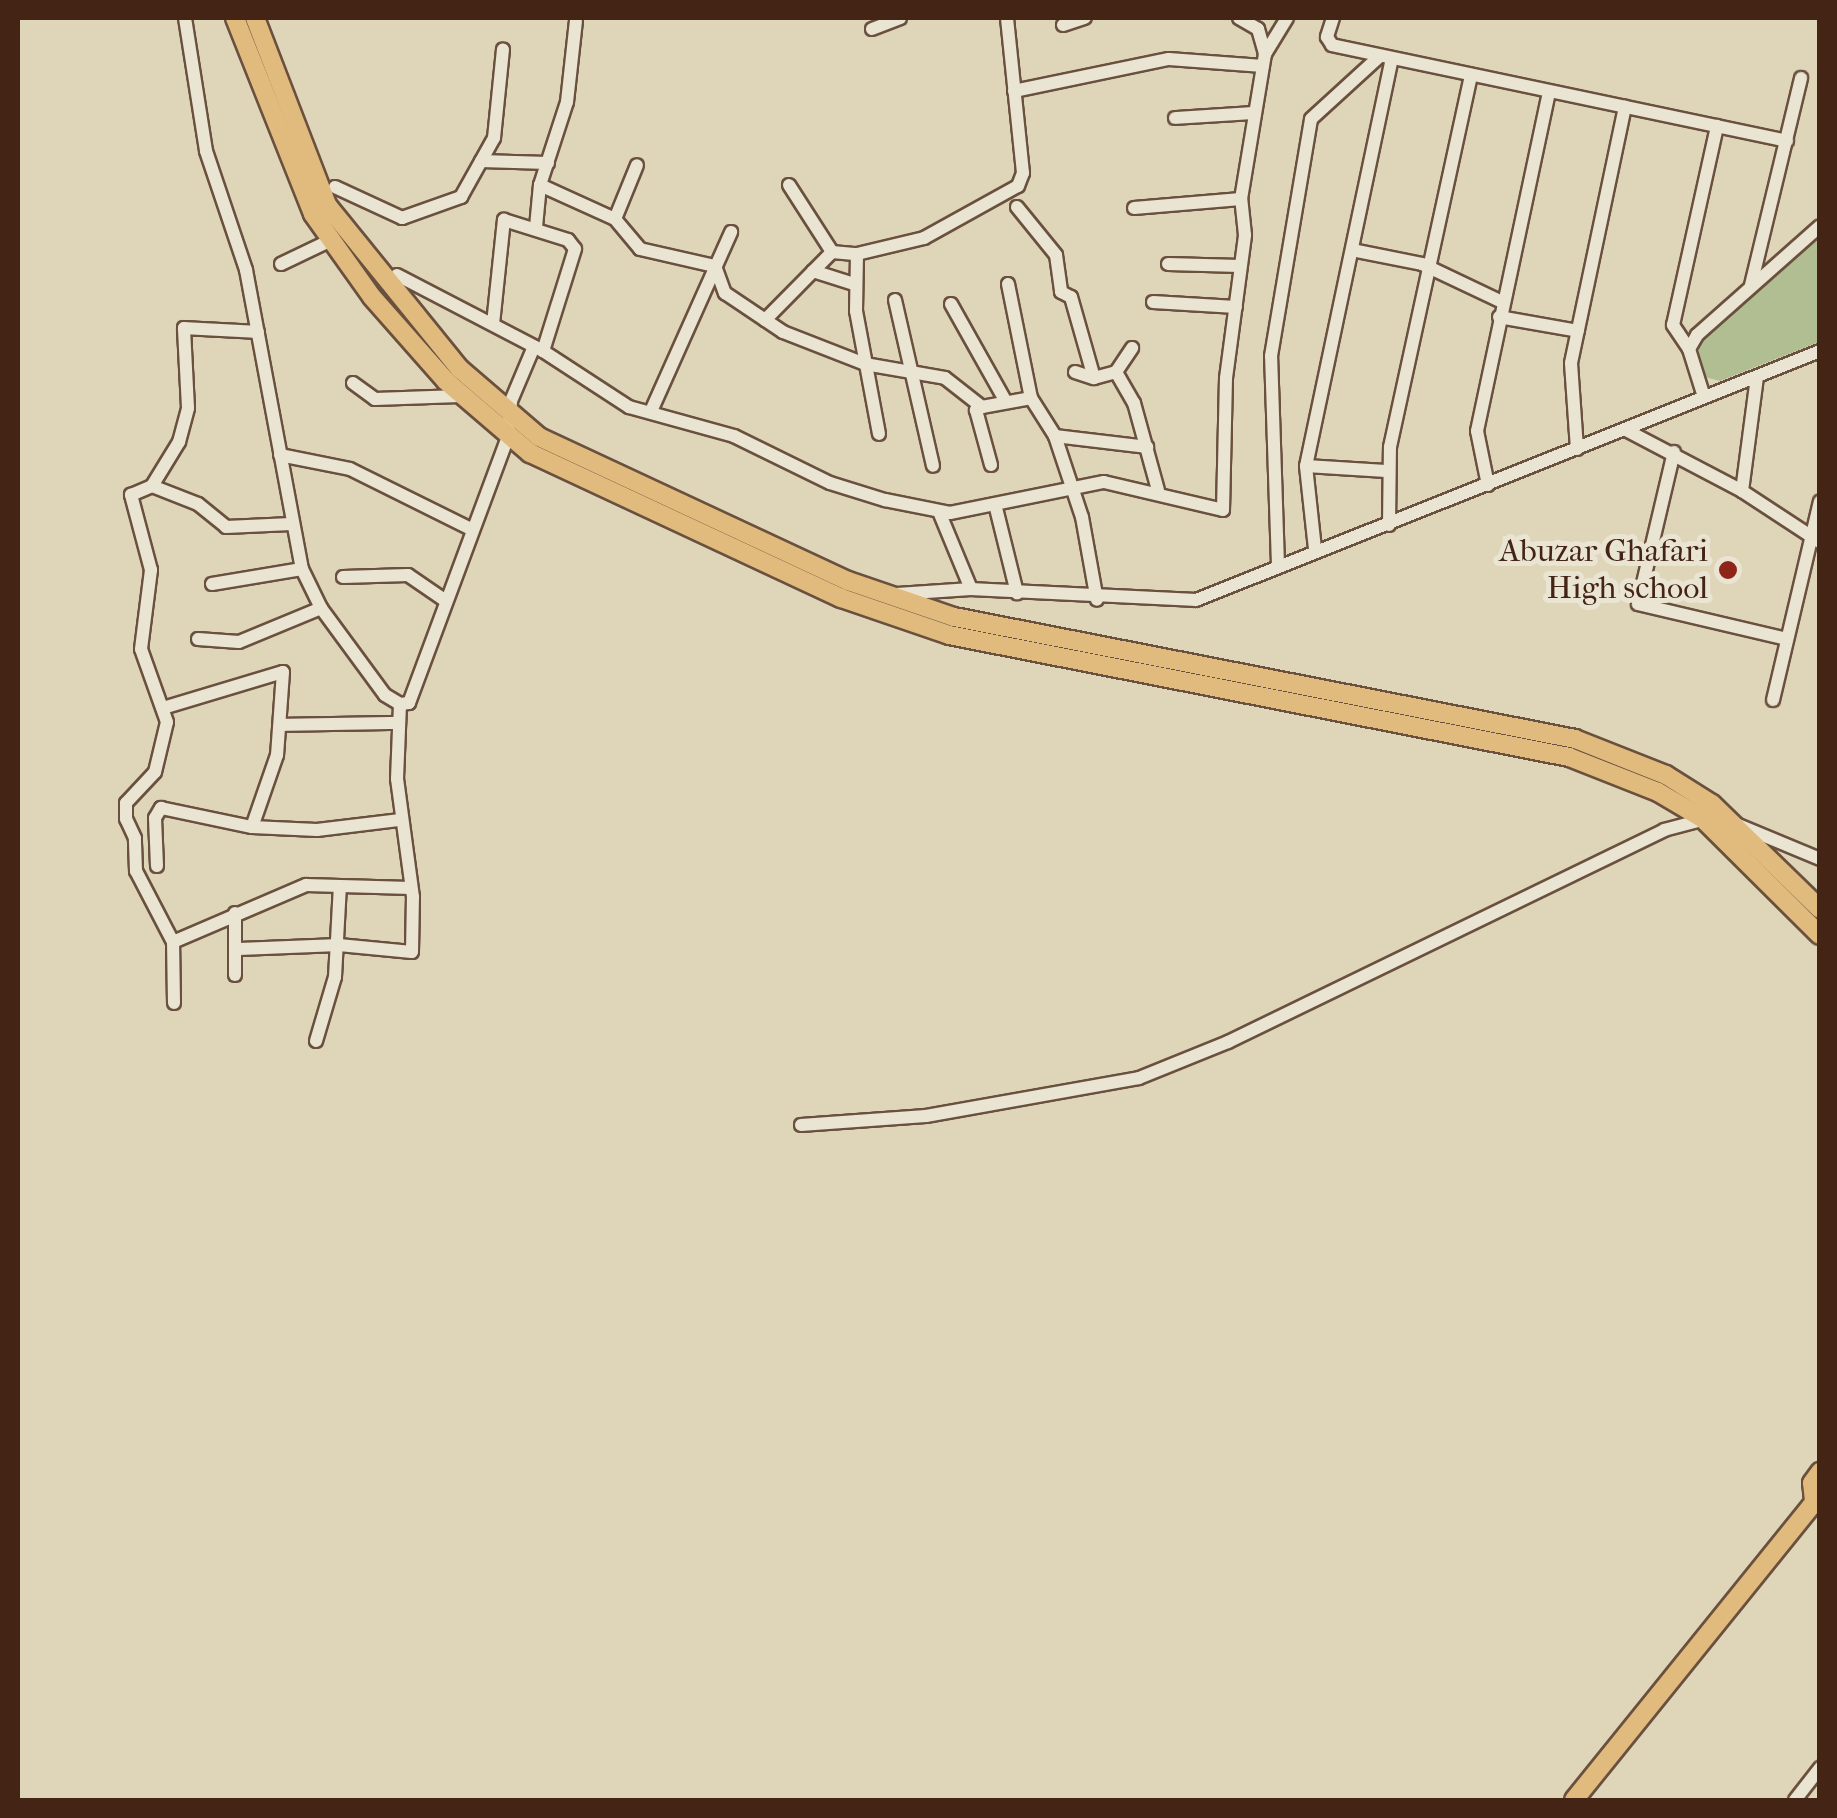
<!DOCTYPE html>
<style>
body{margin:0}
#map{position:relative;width:1837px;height:1818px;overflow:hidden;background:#dfd6ba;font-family:"IM FELL French Canon",serif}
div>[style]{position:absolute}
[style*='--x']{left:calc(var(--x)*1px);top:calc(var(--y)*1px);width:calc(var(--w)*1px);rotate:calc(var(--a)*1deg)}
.green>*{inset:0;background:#b0be91}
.roads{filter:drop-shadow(2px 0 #6a503e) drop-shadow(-2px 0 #6a503e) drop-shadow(0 2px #6a503e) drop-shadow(0 -2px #6a503e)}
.minor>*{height:12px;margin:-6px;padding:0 6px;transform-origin:6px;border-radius:6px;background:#eae4d2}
.major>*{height:18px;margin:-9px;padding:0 9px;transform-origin:9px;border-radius:9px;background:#e0bb7d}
.dots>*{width:28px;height:28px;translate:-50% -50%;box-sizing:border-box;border:5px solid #eae4d2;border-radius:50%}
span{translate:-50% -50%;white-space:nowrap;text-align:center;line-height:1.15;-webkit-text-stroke:10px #eae4d2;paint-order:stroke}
.poi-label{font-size:32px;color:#432415}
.right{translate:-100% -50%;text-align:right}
.frame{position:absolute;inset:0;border:20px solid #432415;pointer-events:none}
</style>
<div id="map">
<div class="green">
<div style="clip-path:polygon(1819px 232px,1819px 342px,1720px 381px,1705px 377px,1696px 363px,1701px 340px)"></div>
</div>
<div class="roads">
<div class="minor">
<div style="--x:185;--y:18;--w:135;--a:81"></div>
<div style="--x:206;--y:151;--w:126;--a:71.4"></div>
<div style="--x:246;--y:270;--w:304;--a:79.4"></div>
<div style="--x:302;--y:569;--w:43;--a:64"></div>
<div style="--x:321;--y:608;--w:108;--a:53.7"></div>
<div style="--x:385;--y:695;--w:17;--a:31"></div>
<div style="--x:400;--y:704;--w:9;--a:-6"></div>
<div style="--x:409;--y:703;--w:281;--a:-69.6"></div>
<div style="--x:507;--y:440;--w:39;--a:-84"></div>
<div style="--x:511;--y:401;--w:56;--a:-67.1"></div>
<div style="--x:1239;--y:18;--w:22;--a:30"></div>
<div style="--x:1258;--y:29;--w:26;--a:74"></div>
<div style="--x:1333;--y:18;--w:20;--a:108"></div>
<div style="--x:1327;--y:37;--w:9;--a:58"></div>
<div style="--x:1332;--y:45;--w:465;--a:11.9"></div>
<div style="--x:1063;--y:25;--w:23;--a:-18"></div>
<div style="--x:872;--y:29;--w:30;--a:-21"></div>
<div style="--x:1014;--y:91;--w:158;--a:-11.7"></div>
<div style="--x:1169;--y:59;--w:94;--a:4.3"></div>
<div style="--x:1175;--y:118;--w:80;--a:-3.6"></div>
<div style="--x:481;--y:161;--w:67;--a:1.7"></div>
<div style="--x:540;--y:185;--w:82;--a:24.4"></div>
<div style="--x:615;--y:219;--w:39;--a:50"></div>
<div style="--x:640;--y:249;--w:77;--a:12.8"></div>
<div style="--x:715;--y:266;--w:29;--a:70"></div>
<div style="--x:725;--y:293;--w:70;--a:33.9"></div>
<div style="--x:783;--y:332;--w:88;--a:21.3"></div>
<div style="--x:865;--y:364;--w:81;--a:9.9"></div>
<div style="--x:945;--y:378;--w:47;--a:38.1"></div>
<div style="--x:982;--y:407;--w:50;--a:-10.4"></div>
<div style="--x:1031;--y:398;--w:45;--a:57.7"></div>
<div style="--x:1055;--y:436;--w:85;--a:71.6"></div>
<div style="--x:1082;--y:517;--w:84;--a:79.8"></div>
<div style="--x:789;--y:185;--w:80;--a:57.3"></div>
<div style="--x:832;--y:252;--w:25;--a:5"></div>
<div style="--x:857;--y:254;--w:69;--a:-13.4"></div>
<div style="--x:924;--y:238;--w:107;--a:-29"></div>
<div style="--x:1018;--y:186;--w:14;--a:-69"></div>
<div style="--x:1023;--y:173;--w:156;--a:-95.9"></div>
<div style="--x:335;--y:187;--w:74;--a:24.8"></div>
<div style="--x:402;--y:218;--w:63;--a:-19.6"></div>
<div style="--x:461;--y:197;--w:68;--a:-60.8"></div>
<div style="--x:494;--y:138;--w:89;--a:-84.2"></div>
<div style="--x:1017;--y:207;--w:62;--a:50.9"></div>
<div style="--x:1056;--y:255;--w:37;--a:82"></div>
<div style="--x:1061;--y:292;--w:11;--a:27"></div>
<div style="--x:1071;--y:297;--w:84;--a:74.1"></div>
<div style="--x:1134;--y:208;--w:107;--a:-4.8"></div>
<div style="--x:615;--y:219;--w:58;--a:-67.8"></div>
<div style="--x:536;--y:227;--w:42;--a:-84.6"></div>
<div style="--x:540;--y:185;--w:87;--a:-72"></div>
<div style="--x:567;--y:102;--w:81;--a:-83.7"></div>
<div style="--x:1352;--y:250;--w:71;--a:11.3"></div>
<div style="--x:1422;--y:264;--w:89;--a:25.4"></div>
<div style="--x:857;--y:254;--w:57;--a:91"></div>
<div style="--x:856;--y:311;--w:125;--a:79.4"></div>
<div style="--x:281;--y:264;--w:55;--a:-25.6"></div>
<div style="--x:1168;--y:264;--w:72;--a:1.6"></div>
<div style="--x:813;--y:271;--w:43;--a:17.6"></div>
<div style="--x:397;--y:275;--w:165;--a:27.5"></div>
<div style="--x:543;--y:351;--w:103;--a:33.1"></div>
<div style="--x:629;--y:407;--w:109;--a:15.4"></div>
<div style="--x:734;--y:436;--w:107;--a:26.1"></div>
<div style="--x:830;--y:483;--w:58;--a:17.2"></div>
<div style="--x:885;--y:500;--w:66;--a:11.3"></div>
<div style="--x:950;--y:513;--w:157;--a:-11.4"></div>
<div style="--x:1104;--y:482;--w:122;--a:13.2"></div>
<div style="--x:1223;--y:510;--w:132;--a:-88.7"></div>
<div style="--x:1226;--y:378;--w:144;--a:-82.4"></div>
<div style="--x:1245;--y:235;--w:36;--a:-96"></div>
<div style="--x:1241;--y:199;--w:147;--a:-80.6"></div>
<div style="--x:1265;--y:54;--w:42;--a:-58.6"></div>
<div style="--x:1008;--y:284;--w:116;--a:78.6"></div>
<div style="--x:1751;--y:285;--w:213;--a:-76.4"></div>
<div style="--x:895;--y:300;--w:170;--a:77.1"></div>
<div style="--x:1153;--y:302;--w:83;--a:3.4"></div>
<div style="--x:951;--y:304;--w:112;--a:60.7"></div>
<div style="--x:1499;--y:317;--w:80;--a:10"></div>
<div style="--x:765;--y:320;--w:95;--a:-45.4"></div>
<div style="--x:493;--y:324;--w:105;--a:-84"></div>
<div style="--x:504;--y:220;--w:67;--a:17.4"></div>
<div style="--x:568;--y:240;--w:11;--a:52"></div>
<div style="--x:575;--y:249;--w:107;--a:107.4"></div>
<div style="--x:1689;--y:349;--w:29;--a:-124"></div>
<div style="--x:1673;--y:325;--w:204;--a:-77.5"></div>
<div style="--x:1075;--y:372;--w:20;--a:18"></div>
<div style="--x:1094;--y:378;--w:23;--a:-15"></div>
<div style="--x:1116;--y:372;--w:29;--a:-56"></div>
<div style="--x:1116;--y:372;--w:36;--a:60"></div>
<div style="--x:1134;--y:403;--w:90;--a:74.6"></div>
<div style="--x:353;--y:383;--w:27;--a:36"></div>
<div style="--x:375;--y:399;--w:85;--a:-2"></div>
<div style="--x:1704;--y:397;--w:50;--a:-107.4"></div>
<div style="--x:1689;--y:349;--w:16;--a:-60"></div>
<div style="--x:1697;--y:335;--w:164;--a:-41.5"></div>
<div style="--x:982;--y:407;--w:7;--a:153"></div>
<div style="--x:976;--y:410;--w:57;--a:74.7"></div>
<div style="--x:652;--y:409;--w:194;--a:-65.9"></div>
<div style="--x:1626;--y:430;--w:131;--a:27.7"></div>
<div style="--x:1742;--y:491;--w:93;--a:33.2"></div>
<div style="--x:1055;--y:436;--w:93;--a:6.8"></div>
<div style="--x:1577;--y:449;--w:86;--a:-94"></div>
<div style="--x:1571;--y:363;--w:262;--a:-78.1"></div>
<div style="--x:1674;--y:452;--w:156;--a:103.3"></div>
<div style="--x:1638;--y:604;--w:153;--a:13.2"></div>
<div style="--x:280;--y:455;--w:71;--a:11.3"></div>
<div style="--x:350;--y:469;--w:137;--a:26.4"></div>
<div style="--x:1306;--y:466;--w:80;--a:3.6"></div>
<div style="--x:1488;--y:485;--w:55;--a:-101.5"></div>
<div style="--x:1477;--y:431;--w:347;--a:-78"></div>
<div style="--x:152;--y:486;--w:52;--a:-58.5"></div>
<div style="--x:179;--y:442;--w:35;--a:-75"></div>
<div style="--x:188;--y:408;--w:80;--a:-92.9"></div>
<div style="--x:184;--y:328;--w:74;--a:3.1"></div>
<div style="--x:1742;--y:491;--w:115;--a:-82.5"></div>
<div style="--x:995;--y:504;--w:92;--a:76.1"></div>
<div style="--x:940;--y:514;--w:81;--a:67.5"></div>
<div style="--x:1389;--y:525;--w:78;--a:-89.3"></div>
<div style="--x:1390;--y:447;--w:381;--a:-77.7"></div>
<div style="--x:1315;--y:549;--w:83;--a:-96.2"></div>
<div style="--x:1306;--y:466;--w:416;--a:-78.1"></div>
<div style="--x:1278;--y:565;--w:209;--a:-91.9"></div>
<div style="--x:1271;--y:356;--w:240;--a:-80.4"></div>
<div style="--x:1311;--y:119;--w:93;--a:-42.4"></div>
<div style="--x:343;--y:577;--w:65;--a:-1.8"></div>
<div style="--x:408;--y:575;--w:46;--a:34.4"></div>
<div style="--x:212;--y:584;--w:91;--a:-9.5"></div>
<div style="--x:897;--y:594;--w:74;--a:-3.9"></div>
<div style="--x:971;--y:589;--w:225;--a:2.8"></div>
<div style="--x:1196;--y:600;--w:672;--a:-21.75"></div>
<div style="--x:198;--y:639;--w:41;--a:4.2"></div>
<div style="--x:239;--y:642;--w:89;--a:-22.5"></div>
<div style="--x:1773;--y:700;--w:204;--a:-76.7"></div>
<div style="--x:163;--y:708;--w:125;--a:-16.7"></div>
<div style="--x:283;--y:672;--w:83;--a:94.1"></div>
<div style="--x:277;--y:755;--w:76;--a:109.1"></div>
<div style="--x:281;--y:725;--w:117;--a:-1"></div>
<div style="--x:1736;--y:824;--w:91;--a:22.6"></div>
<div style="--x:157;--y:866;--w:48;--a:-92.4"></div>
<div style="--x:155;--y:818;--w:12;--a:-59"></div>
<div style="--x:161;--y:808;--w:93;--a:11.8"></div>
<div style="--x:252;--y:827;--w:65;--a:2.6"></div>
<div style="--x:317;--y:830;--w:84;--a:-6.9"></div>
<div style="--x:173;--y:942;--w:145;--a:-23.2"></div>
<div style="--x:306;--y:885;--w:105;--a:1.6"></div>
<div style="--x:239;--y:949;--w:100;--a:-2.3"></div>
<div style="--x:339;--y:945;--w:73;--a:5.5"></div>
<div style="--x:412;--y:952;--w:55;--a:-89"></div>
<div style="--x:413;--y:897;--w:119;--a:-97.7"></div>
<div style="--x:397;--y:779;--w:75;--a:-87.7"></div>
<div style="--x:235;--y:975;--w:62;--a:-90"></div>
<div style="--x:174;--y:1003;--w:61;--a:-90.9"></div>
<div style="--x:173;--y:942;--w:80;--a:-117.5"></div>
<div style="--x:136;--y:871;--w:33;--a:-92"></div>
<div style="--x:135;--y:838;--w:21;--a:-115"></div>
<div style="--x:126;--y:819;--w:16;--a:-90"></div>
<div style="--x:126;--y:803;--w:42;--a:-46.9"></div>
<div style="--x:155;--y:772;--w:51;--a:-76.5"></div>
<div style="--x:167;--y:722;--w:77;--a:-109.6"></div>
<div style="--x:141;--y:649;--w:80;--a:-82.8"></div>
<div style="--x:151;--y:570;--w:78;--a:-104.9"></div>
<div style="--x:131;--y:495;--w:23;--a:-23"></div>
<div style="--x:152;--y:486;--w:49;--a:21.4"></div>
<div style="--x:198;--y:504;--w:36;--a:39"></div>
<div style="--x:226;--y:527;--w:65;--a:-2.6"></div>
<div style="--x:316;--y:1041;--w:67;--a:-73.5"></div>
<div style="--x:335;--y:977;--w:91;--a:-86.9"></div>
<div style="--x:801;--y:1125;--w:125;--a:-4.1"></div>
<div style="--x:926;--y:1116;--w:216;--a:-10.1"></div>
<div style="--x:1139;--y:1078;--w:96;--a:-22"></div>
<div style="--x:1228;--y:1042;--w:485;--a:-25.9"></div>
<div style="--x:1664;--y:830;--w:43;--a:-14.7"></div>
<div style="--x:1795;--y:1800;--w:41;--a:-52"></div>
</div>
<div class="major">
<div style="--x:235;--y:18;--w:211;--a:68.3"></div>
<div style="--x:313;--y:214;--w:102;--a:54.6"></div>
<div style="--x:372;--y:297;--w:112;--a:48.6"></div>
<div style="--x:446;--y:381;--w:111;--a:40.6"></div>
<div style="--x:530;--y:453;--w:343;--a:25"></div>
<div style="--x:841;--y:598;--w:114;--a:18.9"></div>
<div style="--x:949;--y:635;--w:632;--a:11.13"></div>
<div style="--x:1569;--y:757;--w:96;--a:21.5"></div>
<div style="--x:1658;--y:792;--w:51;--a:30.6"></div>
<div style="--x:1702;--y:818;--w:166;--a:44.8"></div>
<div style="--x:255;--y:18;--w:200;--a:68.9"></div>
<div style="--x:327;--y:205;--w:211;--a:51"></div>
<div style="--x:460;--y:369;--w:104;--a:40.7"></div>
<div style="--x:539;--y:437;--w:341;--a:25"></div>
<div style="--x:848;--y:581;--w:112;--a:18.8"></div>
<div style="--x:954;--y:617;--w:633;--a:11.11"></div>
<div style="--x:1575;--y:739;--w:98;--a:21.6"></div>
<div style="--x:1666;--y:775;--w:54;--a:32.2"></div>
<div style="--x:1712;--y:804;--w:151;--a:44.2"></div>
<div style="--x:1814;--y:1501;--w:18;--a:-96"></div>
<div style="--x:1812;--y:1483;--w:14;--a:-54"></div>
<div style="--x:1574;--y:1800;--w:392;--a:-51.1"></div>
</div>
</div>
<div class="dots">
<div style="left:1728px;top:570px;background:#8f2418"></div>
</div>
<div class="poi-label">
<span class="right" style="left:1708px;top:570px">Abuzar Ghafari<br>High school</span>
</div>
<div class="frame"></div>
</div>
